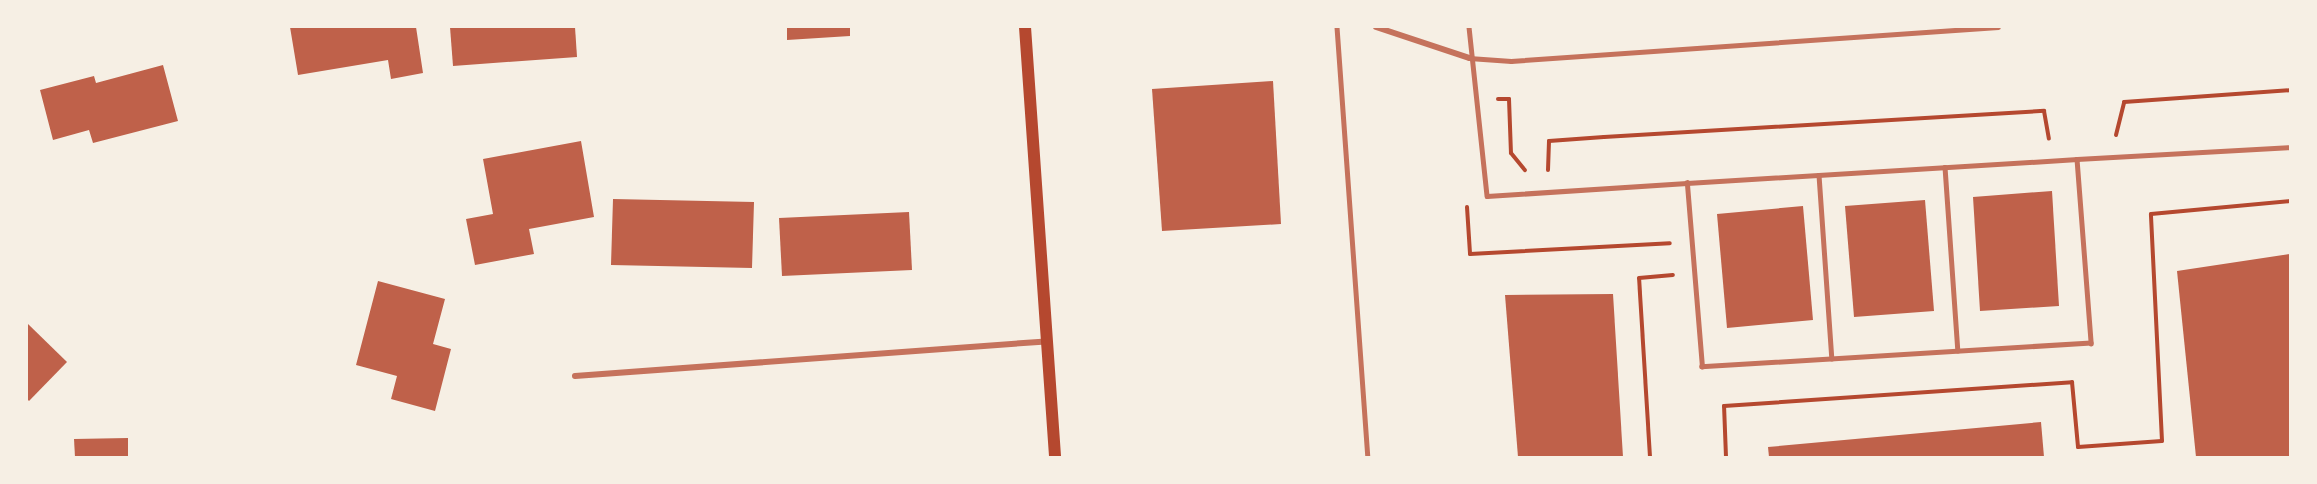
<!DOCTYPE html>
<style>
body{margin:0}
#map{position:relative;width:2317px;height:484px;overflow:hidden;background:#f6efe4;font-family:Arial,sans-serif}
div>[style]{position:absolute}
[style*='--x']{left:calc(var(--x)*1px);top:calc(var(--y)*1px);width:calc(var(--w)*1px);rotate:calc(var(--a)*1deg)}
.building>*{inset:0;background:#bf614a}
.path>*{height:4px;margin:-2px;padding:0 2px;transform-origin:2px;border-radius:2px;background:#b5482f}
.service>*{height:4.5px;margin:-2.25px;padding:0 2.25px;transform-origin:2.25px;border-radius:2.25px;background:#c5725c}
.minor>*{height:6px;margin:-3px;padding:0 3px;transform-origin:3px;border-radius:3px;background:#c5725c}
.secondary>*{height:12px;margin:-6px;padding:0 6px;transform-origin:6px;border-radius:6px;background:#b5482f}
span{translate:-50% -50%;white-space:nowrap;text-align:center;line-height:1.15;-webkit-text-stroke:5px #f6efe4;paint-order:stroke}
.frame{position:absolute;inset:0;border:28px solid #f6efe4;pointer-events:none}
</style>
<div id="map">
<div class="building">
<div style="clip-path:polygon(290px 27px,416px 27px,423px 73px,391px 79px,388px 60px,298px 75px)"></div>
<div style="clip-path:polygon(450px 27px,575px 27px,577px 57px,453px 66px)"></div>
<div style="clip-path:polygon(787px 27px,850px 27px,850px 36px,787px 40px)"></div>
<div style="clip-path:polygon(163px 65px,178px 121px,93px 143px,89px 130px,53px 140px,40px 90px,94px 76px,96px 83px)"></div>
<div style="clip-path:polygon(1273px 81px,1281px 224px,1162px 231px,1152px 89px)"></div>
<div style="clip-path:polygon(581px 141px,594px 217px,529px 229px,534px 254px,475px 265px,466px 219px,493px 214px,483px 159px)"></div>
<div style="clip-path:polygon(2052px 191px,2059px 306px,1980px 311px,1973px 197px)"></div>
<div style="clip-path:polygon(613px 199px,754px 202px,752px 268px,611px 265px)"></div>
<div style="clip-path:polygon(1925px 200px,1934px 311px,1854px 317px,1845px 206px)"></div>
<div style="clip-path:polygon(1803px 206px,1813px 320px,1727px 328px,1717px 214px)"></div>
<div style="clip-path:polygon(909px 212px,912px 270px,782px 276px,779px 218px)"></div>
<div style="clip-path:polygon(2290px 254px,2290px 457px,2196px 457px,2177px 271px)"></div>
<div style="clip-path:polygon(378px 281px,445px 299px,433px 344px,451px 349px,435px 411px,391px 399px,397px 376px,356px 365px)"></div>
<div style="clip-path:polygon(1613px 294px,1623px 457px,1518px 457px,1505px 295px)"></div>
<div style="clip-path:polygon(27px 323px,67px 362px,29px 401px,27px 399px)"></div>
<div style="clip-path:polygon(2041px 422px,2044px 457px,1769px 457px,1768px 447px)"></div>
<div style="clip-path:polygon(128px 438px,128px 457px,75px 457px,74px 439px)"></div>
</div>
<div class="path">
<div style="--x:1498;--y:99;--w:11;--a:0"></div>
<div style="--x:1509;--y:99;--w:54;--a:87.9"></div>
<div style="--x:1511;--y:153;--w:22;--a:51"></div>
<div style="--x:2116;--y:135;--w:34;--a:-76"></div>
<div style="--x:2124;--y:102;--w:166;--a:-4.1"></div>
<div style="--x:1548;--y:170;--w:29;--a:-88"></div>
<div style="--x:1549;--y:141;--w:55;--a:-4.2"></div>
<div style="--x:1604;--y:137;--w:441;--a:-3.4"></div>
<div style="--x:2044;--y:111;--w:28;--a:80"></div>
<div style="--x:1467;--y:207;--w:47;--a:86.3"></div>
<div style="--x:1470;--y:254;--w:200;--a:-3.1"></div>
<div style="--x:1650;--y:457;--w:179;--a:-93.5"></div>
<div style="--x:1639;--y:278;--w:34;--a:-5"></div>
<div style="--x:1726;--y:457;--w:51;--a:-92.2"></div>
<div style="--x:1724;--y:406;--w:349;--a:-3.9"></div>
<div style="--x:2072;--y:382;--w:65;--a:84.7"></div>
<div style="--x:2078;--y:447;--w:84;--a:-4.1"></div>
<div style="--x:2162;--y:441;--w:227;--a:-92.8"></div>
<div style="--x:2151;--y:214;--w:140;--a:-5.3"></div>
</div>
<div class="service">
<div style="--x:1337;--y:27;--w:431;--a:85.9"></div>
<div style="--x:1469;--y:27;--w:170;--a:83.9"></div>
<div style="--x:1487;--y:196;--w:200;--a:-3.7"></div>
<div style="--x:1687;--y:183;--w:391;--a:-3.5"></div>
<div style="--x:2077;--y:159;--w:185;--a:85.6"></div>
<div style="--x:2091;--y:343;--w:390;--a:176.5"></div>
<div style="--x:1702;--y:367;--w:185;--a:-94.7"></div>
<div style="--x:1469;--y:58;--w:42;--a:4.1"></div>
<div style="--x:1511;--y:61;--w:488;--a:-4"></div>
<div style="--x:2077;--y:159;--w:212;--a:-3.2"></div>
<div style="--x:1945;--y:167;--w:184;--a:86"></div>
<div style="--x:1819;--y:175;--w:184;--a:86"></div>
</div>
<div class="minor">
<div style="--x:1376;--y:27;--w:98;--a:18.4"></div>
<div style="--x:575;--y:376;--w:472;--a:-4.2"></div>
</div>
<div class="secondary">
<div style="--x:1025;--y:27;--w:431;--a:86"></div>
</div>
<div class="frame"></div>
</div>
